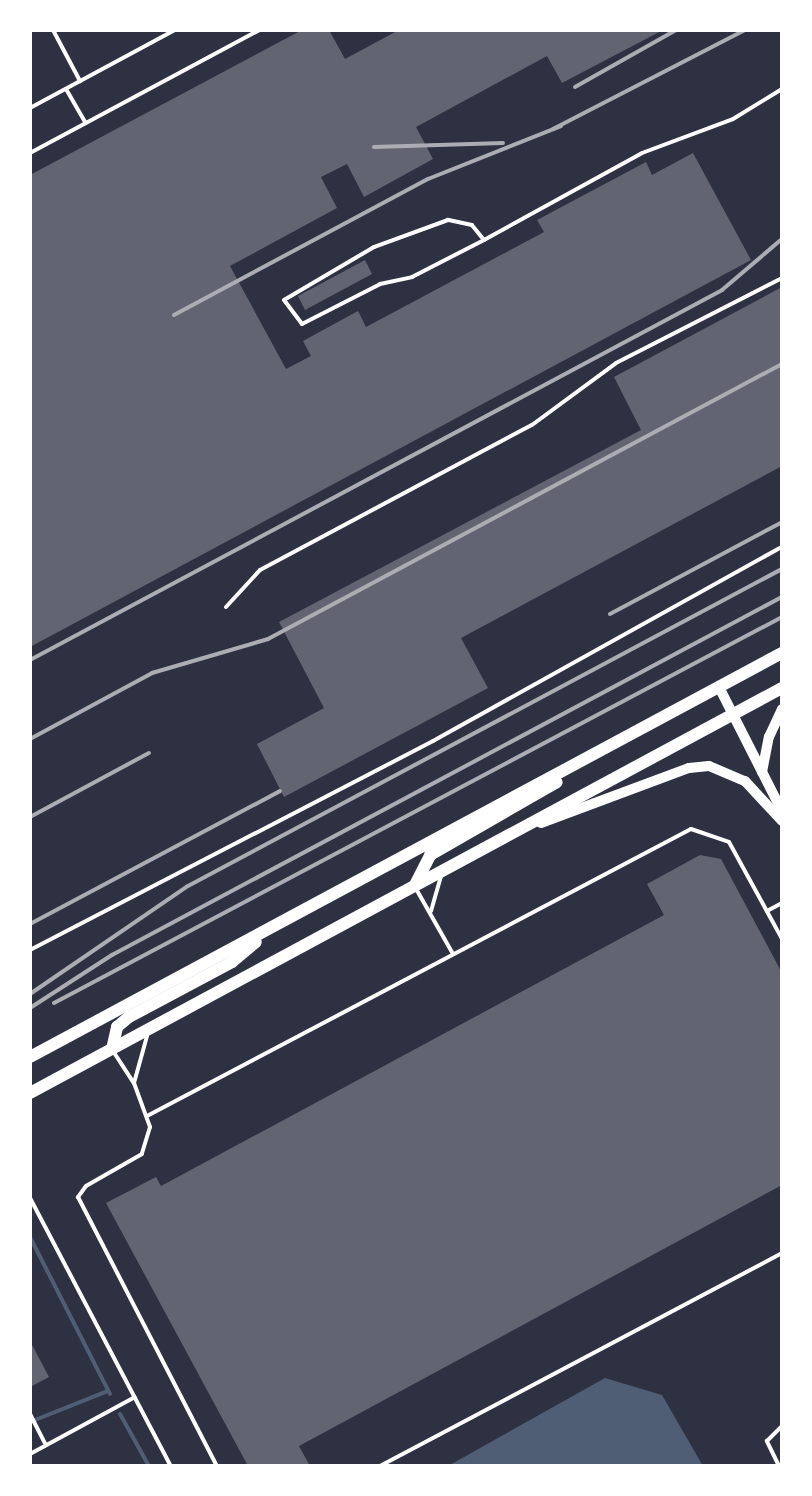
<!DOCTYPE html>
<style>
body{margin:0}
#map{position:relative;width:812px;height:1496px;overflow:hidden;background:#2d3142;font-family:"PT Serif",serif}
div>[style]{position:absolute}
[style*='--x']{left:calc(var(--x)*1px);top:calc(var(--y)*1px);width:calc(var(--w)*1px);rotate:calc(var(--a)*1deg)}
.water>*{inset:0;background:#4f5d75}
.stream>*{height:4px;margin:-2px;padding:0 2px;transform-origin:2px;border-radius:2px;background:#4f5d75}
.building>*{inset:0;background:#626471}
.service>*{height:4px;margin:-2px;padding:0 2px;transform-origin:2px;border-radius:2px;background:#fff}
.tertiary>*{height:10px;margin:-5px;padding:0 5px;transform-origin:5px;border-radius:5px;background:#fff}
.primary>*{height:12px;margin:-6px;padding:0 6px;transform-origin:6px;border-radius:6px;background:#fff}
.rail>*{height:4px;margin:-2px;padding:0 2px;transform-origin:2px;border-radius:2px;background:#abadb3}
span{translate:-50% -50%;white-space:nowrap;text-align:center;line-height:1.15;-webkit-text-stroke:8px #fff;paint-order:stroke}
.frame{position:absolute;inset:0;border:32px solid #fff;pointer-events:none}
</style>
<div id="map">
<div class="water">
<div style="clip-path:polygon(605px 1378px,662px 1395px,703px 1466px,448px 1466px)"></div>
</div>
<div class="stream">
<div style="--x:30;--y:1237;--w:176;--a:63"></div>
<div style="--x:120;--y:1414;--w:60;--a:60.9"></div>
<div style="--x:30;--y:1422;--w:84;--a:-21.7"></div>
</div>
<div class="building">
<div style="clip-path:polygon(302px 30px,329px 30px,345px 59px,399px 30px,663px 30px,562px 83px,547px 56px,416px 127px,433px 159px,364px 197px,347px 164px,321px 177px,337px 208px,230px 266px,286px 369px,311px 356px,303px 341px,358px 311px,366px 327px,544px 232px,537px 220px,646px 162px,652px 175px,693px 153px,751px 260px,30px 647px,30px 175px)"></div>
<div style="clip-path:polygon(365px 260px,372px 274px,305px 310px,298px 296px)"></div>
<div style="clip-path:polygon(782px 287px,782px 466px,461px 638px,488px 688px,284px 797px,257px 744px,324px 708px,279px 622px,641px 430px,614px 377px)"></div>
<div style="clip-path:polygon(700px 855px,721px 859px,782px 973px,782px 1185px,299px 1446px,310px 1466px,248px 1466px,106px 1203px,156px 1177px,161px 1186px,664px 915px,647px 884px)"></div>
<div style="clip-path:polygon(30px 1341px,49px 1377px,30px 1387px)"></div>
</div>
<div class="service">
<div style="--x:53;--y:30;--w:58;--a:62.1"></div>
<div style="--x:66;--y:89;--w:39;--a:60"></div>
<div style="--x:30;--y:108;--w:165;--a:-28.3"></div>
<div style="--x:30;--y:153;--w:260;--a:-28.2"></div>
<div style="--x:484;--y:240;--w:19;--a:-129"></div>
<div style="--x:472;--y:225;--w:25;--a:-168"></div>
<div style="--x:448;--y:220;--w:79;--a:160"></div>
<div style="--x:374;--y:247;--w:104;--a:149.5"></div>
<div style="--x:284;--y:300;--w:30;--a:53"></div>
<div style="--x:302;--y:324;--w:88;--a:-27.1"></div>
<div style="--x:380;--y:284;--w:33;--a:-12"></div>
<div style="--x:412;--y:277;--w:81;--a:-27.2"></div>
<div style="--x:484;--y:240;--w:180;--a:-28.8"></div>
<div style="--x:642;--y:153;--w:97;--a:-20.5"></div>
<div style="--x:733;--y:119;--w:57;--a:-31.5"></div>
<div style="--x:226;--y:607;--w:50;--a:-47.4"></div>
<div style="--x:260;--y:570;--w:308;--a:-28.1"></div>
<div style="--x:532;--y:425;--w:104;--a:-36.4"></div>
<div style="--x:616;--y:363;--w:186;--a:-27.1"></div>
<div style="--x:415;--y:887;--w:77;--a:60.4"></div>
<div style="--x:431;--y:911;--w:37;--a:-74"></div>
<div style="--x:767;--y:911;--w:17;--a:-28"></div>
<div style="--x:30;--y:950;--w:454;--a:-27.4"></div>
<div style="--x:433;--y:741;--w:399;--a:-29.1"></div>
<div style="--x:113;--y:1051;--w:38;--a:57"></div>
<div style="--x:134;--y:1083;--w:47;--a:70"></div>
<div style="--x:150;--y:1127;--w:28;--a:107"></div>
<div style="--x:142;--y:1154;--w:64;--a:150.3"></div>
<div style="--x:86;--y:1186;--w:14;--a:126"></div>
<div style="--x:78;--y:1197;--w:303;--a:62.7"></div>
<div style="--x:134;--y:1083;--w:49;--a:-74.5"></div>
<div style="--x:147;--y:1116;--w:615;--a:-27.81"></div>
<div style="--x:691;--y:829;--w:40;--a:18.9"></div>
<div style="--x:729;--y:842;--w:111;--a:61.3"></div>
<div style="--x:30;--y:1198;--w:303;--a:62.3"></div>
<div style="--x:30;--y:1414;--w:35;--a:63"></div>
<div style="--x:30;--y:1454;--w:119;--a:-28.5"></div>
<div style="--x:380;--y:1466;--w:455;--a:-27.9"></div>
<div style="--x:779;--y:1466;--w:28;--a:-116"></div>
<div style="--x:767;--y:1441;--w:21;--a:-45"></div>
</div>
<div class="tertiary">
<div style="--x:719;--y:687;--w:139;--a:63.1"></div>
<div style="--x:762;--y:772;--w:36;--a:-79"></div>
<div style="--x:769;--y:737;--w:31;--a:-65"></div>
<div style="--x:541;--y:823;--w:158;--a:-20.4"></div>
<div style="--x:689;--y:768;--w:20;--a:-6"></div>
<div style="--x:709;--y:766;--w:39;--a:23"></div>
<div style="--x:745;--y:781;--w:54;--a:47.2"></div>
</div>
<div class="primary">
<div style="--x:415;--y:885;--w:34;--a:-63"></div>
<div style="--x:430;--y:855;--w:146;--a:-29.9"></div>
<div style="--x:112;--y:1049;--w:23;--a:-77"></div>
<div style="--x:117;--y:1027;--w:16;--a:-40"></div>
<div style="--x:129;--y:1017;--w:117;--a:-28.1"></div>
<div style="--x:232;--y:962;--w:31;--a:-40"></div>
<div style="--x:30;--y:1057;--w:854;--a:-28.25"></div>
<div style="--x:30;--y:1093;--w:854;--a:-28.31"></div>
</div>
<div class="rail">
<div style="--x:575;--y:87;--w:116;--a:-29.4"></div>
<div style="--x:553;--y:129;--w:216;--a:-27.3"></div>
<div style="--x:374;--y:147;--w:129;--a:-1.8"></div>
<div style="--x:174;--y:315;--w:288;--a:-28.2"></div>
<div style="--x:428;--y:179;--w:143;--a:-21.7"></div>
<div style="--x:610;--y:614;--w:195;--a:-28.1"></div>
<div style="--x:30;--y:660;--w:785;--a:-28.13"></div>
<div style="--x:722;--y:290;--w:79;--a:-40.4"></div>
<div style="--x:30;--y:739;--w:139;--a:-28.4"></div>
<div style="--x:152;--y:673;--w:121;--a:-16.3"></div>
<div style="--x:268;--y:639;--w:583;--a:-28.15"></div>
<div style="--x:30;--y:817;--w:135;--a:-28.3"></div>
<div style="--x:30;--y:924;--w:283;--a:-28"></div>
<div style="--x:30;--y:994;--w:191;--a:-34.4"></div>
<div style="--x:188;--y:886;--w:673;--a:-28.09"></div>
<div style="--x:54;--y:1003;--w:824;--a:-27.93"></div>
<div style="--x:30;--y:1008;--w:98;--a:-32.9"></div>
<div style="--x:112;--y:955;--w:760;--a:-28.12"></div>
</div>
<div class="frame"></div>
</div>
